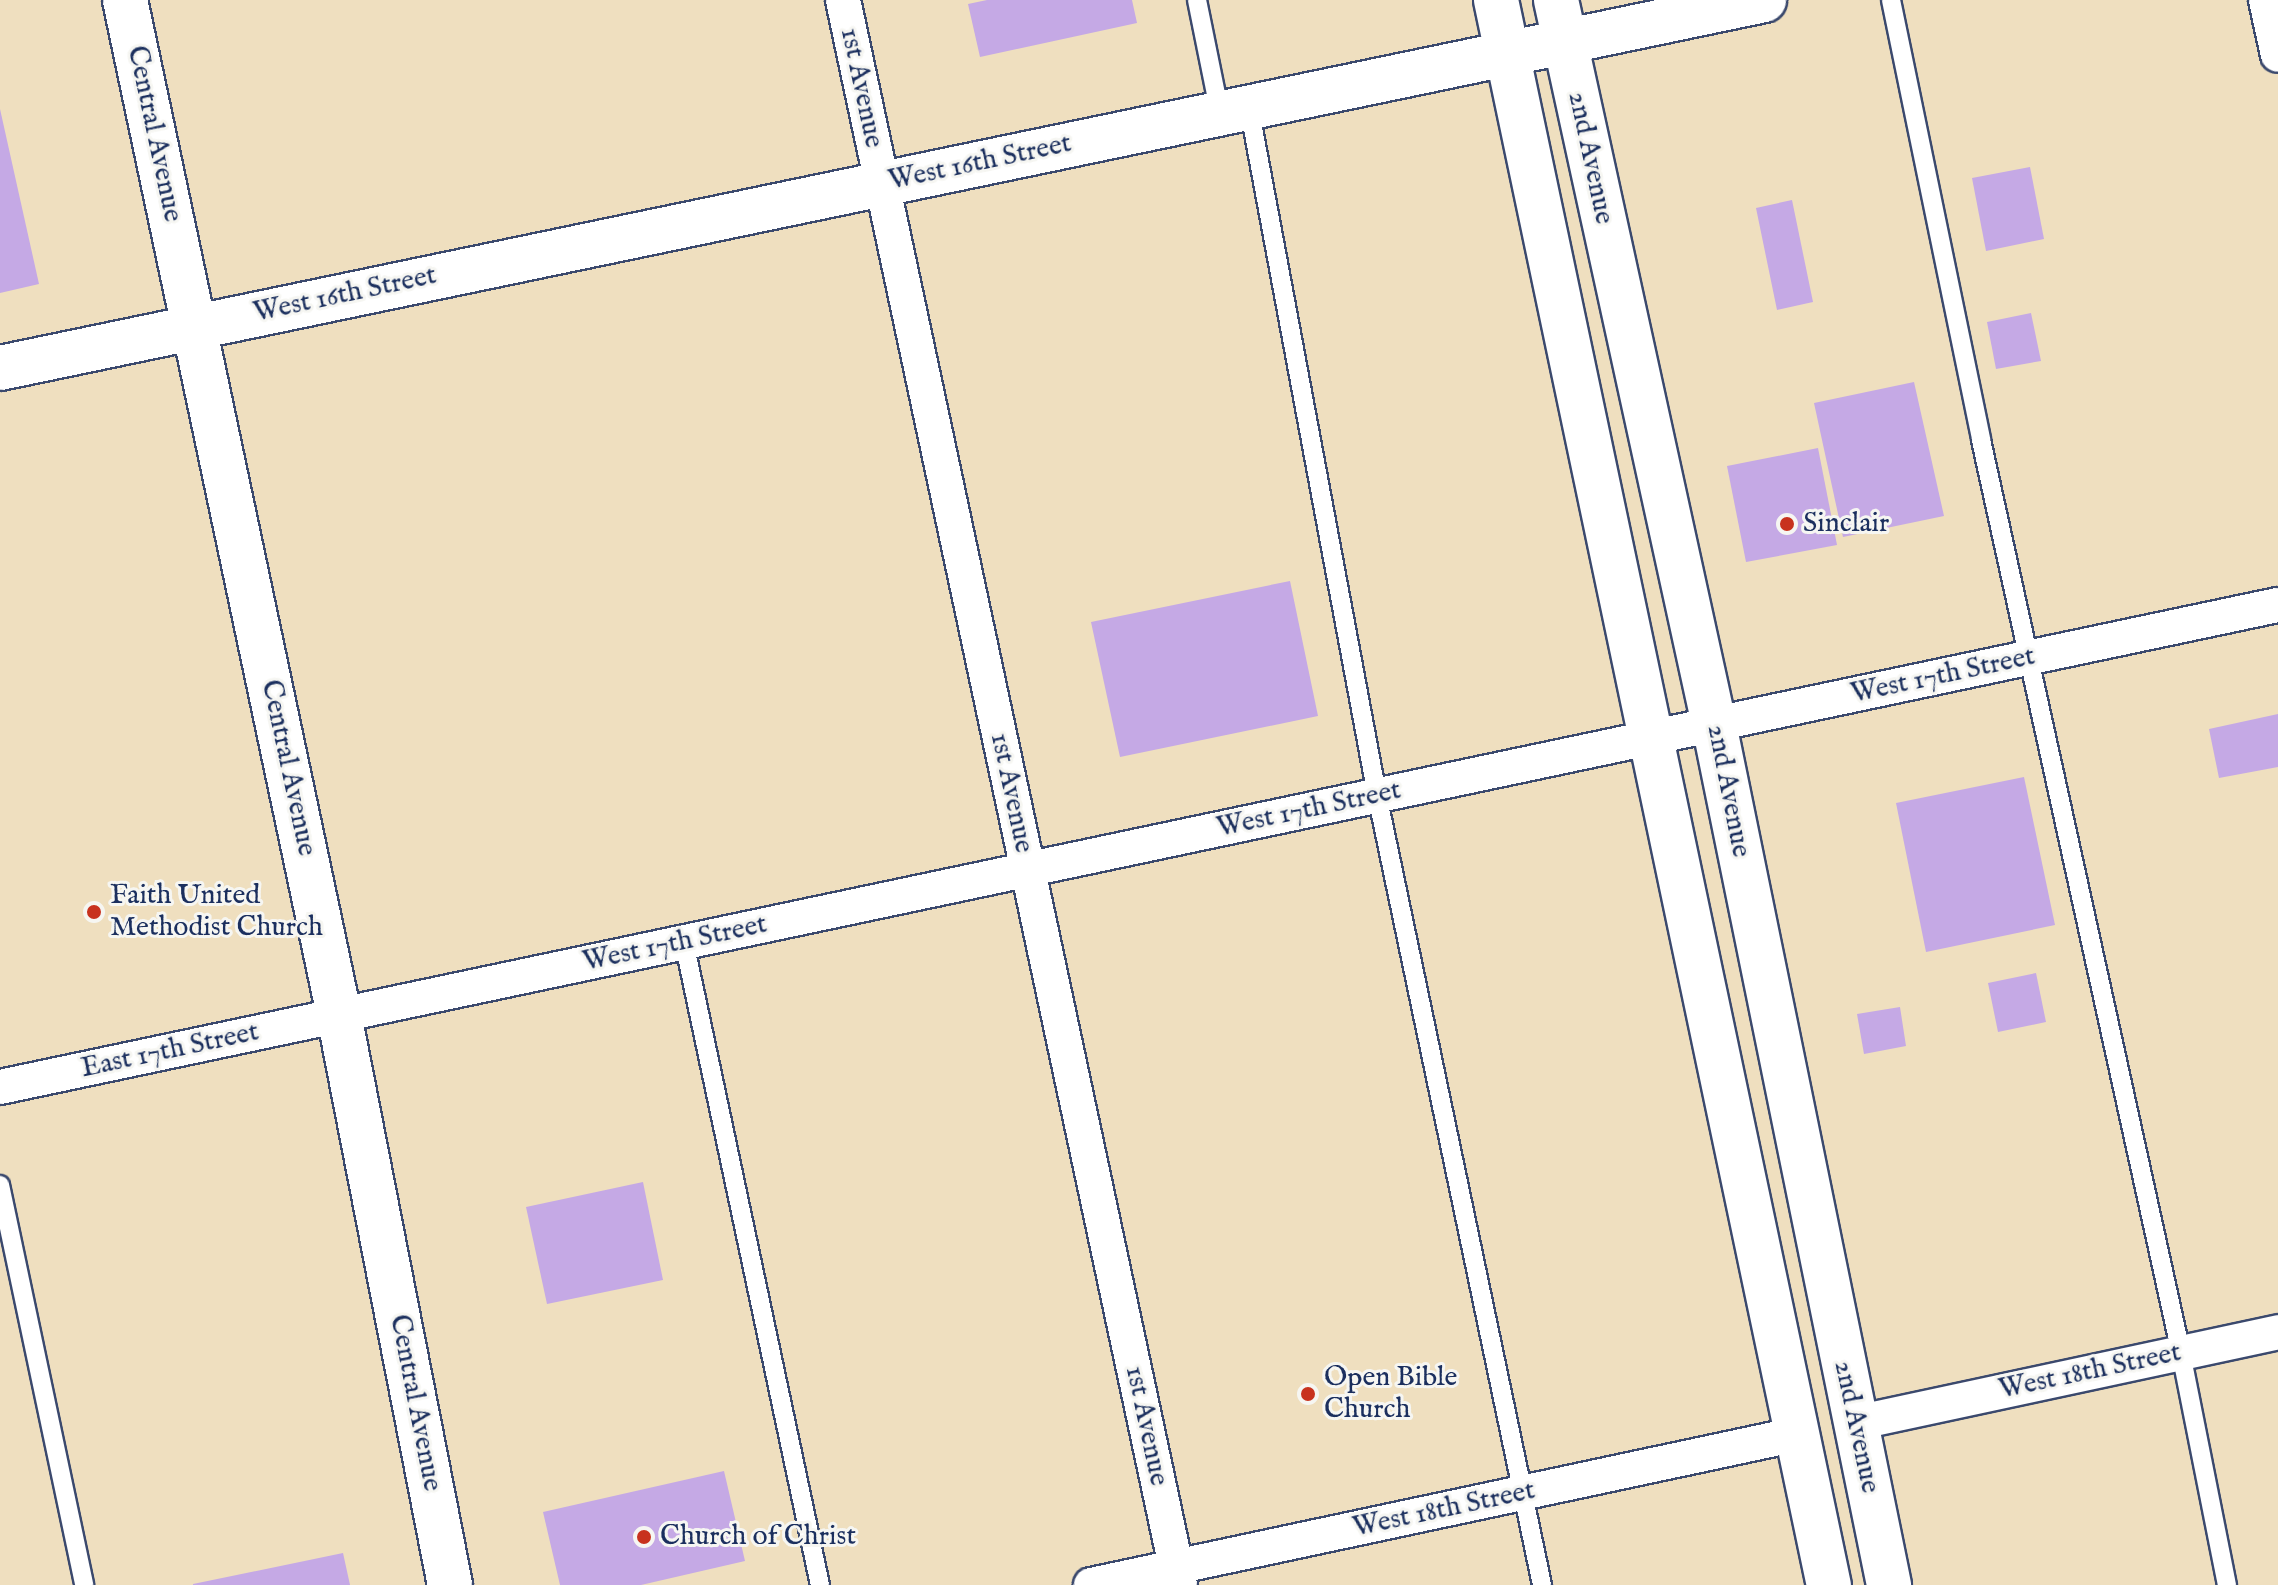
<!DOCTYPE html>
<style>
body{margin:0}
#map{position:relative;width:2278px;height:1585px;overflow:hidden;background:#efdfbf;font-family:"IM FELL English",serif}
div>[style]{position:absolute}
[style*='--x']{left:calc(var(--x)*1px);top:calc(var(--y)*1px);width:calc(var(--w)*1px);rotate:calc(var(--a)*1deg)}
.building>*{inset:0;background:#c5a9e5}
.roads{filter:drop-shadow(2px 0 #3b496d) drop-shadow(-2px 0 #3b496d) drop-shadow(0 2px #3b496d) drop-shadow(0 -2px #3b496d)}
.service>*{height:18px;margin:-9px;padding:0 9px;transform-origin:9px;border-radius:9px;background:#fff}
.minor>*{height:34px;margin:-17px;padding:0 17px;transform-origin:17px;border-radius:17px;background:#fff}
.tertiary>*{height:44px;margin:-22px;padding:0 22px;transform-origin:22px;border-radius:22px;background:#fff}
.secondary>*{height:44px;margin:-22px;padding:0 22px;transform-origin:22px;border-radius:22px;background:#fff}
.dots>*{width:22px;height:22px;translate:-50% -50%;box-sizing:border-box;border:4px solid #f6f6f2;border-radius:50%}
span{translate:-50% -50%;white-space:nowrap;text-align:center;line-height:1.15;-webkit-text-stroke:6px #f6f6f2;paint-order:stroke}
.street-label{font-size:28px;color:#1b2f5e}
.poi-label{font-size:28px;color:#1b2f5e}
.left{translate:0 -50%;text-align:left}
</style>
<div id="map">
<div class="building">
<div style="clip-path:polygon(987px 0,1132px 0,1137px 23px,980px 57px,968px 4px)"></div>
<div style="clip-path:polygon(0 109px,39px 284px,0 293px)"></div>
<div style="clip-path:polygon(2030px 167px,2044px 239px,1986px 251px,1972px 178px)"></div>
<div style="clip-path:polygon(1792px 200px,1813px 302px,1777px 310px,1756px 208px)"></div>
<div style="clip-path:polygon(2031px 313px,2041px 361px,1996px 369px,1987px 322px)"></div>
<div style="clip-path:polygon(1914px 382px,1944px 516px,1843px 537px,1814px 403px)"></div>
<div style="clip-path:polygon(1818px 448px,1837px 545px,1746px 562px,1727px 466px)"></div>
<div style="clip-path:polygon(1290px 581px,1318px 716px,1120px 757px,1091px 622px)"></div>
<div style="clip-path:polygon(2278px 714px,2278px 767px,2219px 778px,2209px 729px)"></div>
<div style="clip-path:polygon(2024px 777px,2055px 925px,1926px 952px,1896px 803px)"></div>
<div style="clip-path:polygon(2036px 973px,2046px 1022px,1998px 1032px,1988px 983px)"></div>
<div style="clip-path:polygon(1900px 1007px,1906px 1046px,1864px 1054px,1857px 1014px)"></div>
<div style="clip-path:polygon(643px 1182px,663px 1280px,547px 1304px,526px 1207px)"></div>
<div style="clip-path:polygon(724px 1471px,745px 1561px,641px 1585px,560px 1585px,543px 1512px)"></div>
<div style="clip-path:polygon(343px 1553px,350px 1585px,193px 1585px,193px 1584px)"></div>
</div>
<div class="roads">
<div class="service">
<div style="--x:1197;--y:0;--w:116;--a:78.6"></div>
<div style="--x:1891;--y:0;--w:449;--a:78.4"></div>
<div style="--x:1981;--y:440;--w:935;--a:77.64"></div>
<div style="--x:2181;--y:1353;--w:237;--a:78.8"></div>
<div style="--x:1249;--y:107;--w:700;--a:79.46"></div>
<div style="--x:1377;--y:795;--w:807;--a:78.2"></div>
<div style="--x:684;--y:942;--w:657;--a:78.06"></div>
<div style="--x:0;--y:1185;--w:409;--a:78.1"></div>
</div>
<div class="minor">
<div style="--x:843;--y:0;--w:1620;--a:78"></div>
<div style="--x:2266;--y:0;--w:56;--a:77.7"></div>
<div style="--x:0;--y:1087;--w:2328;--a:-11.95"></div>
<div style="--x:1855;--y:1423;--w:433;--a:-12.1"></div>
<div style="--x:1091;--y:1585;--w:723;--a:-12.06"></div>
</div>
<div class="tertiary">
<div style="--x:125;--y:0;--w:1037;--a:78.09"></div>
<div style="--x:339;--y:1015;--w:581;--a:78.98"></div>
<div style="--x:0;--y:368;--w:1802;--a:-11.78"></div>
</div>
<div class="secondary">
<div style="--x:1496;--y:0;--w:1620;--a:78.14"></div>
<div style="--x:1556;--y:0;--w:741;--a:77.69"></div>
<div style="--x:1714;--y:724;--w:879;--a:78.51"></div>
</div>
</div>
<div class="dots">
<div style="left:1787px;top:524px;background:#c8321e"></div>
<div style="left:94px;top:912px;background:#c8321e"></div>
<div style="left:1308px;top:1394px;background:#c8321e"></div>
<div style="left:644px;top:1537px;background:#c8321e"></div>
</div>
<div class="street-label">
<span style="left:861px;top:88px;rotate:78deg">1st Avenue</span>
<span style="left:154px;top:134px;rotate:78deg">Central Avenue</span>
<span style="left:1590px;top:158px;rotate:78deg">2nd Avenue</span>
<span style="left:980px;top:163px;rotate:-12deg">West 16th Street</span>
<span style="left:345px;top:295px;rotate:-12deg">West 16th Street</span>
<span style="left:1943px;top:676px;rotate:-12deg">West 17th Street</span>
<span style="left:288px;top:768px;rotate:78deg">Central Avenue</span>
<span style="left:1728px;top:791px;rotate:79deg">2nd Avenue</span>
<span style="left:1011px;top:793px;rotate:78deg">1st Avenue</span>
<span style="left:1309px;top:810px;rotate:-12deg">West 17th Street</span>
<span style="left:675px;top:944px;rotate:-12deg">West 17th Street</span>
<span style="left:170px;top:1051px;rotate:-12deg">East 17th Street</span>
<span style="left:2090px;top:1372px;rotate:-12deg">West 18th Street</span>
<span style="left:415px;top:1403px;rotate:79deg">Central Avenue</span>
<span style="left:1146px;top:1426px;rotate:78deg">1st Avenue</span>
<span style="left:1856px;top:1427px;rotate:78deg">2nd Avenue</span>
<span style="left:1444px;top:1510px;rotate:-12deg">West 18th Street</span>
</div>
<div class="poi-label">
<span class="left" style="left:1803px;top:524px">Sinclair</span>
<span class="left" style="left:110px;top:912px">Faith United<br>Methodist Church</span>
<span class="left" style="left:1324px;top:1394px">Open Bible<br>Church</span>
<span class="left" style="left:660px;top:1537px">Church of Christ</span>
</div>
</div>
